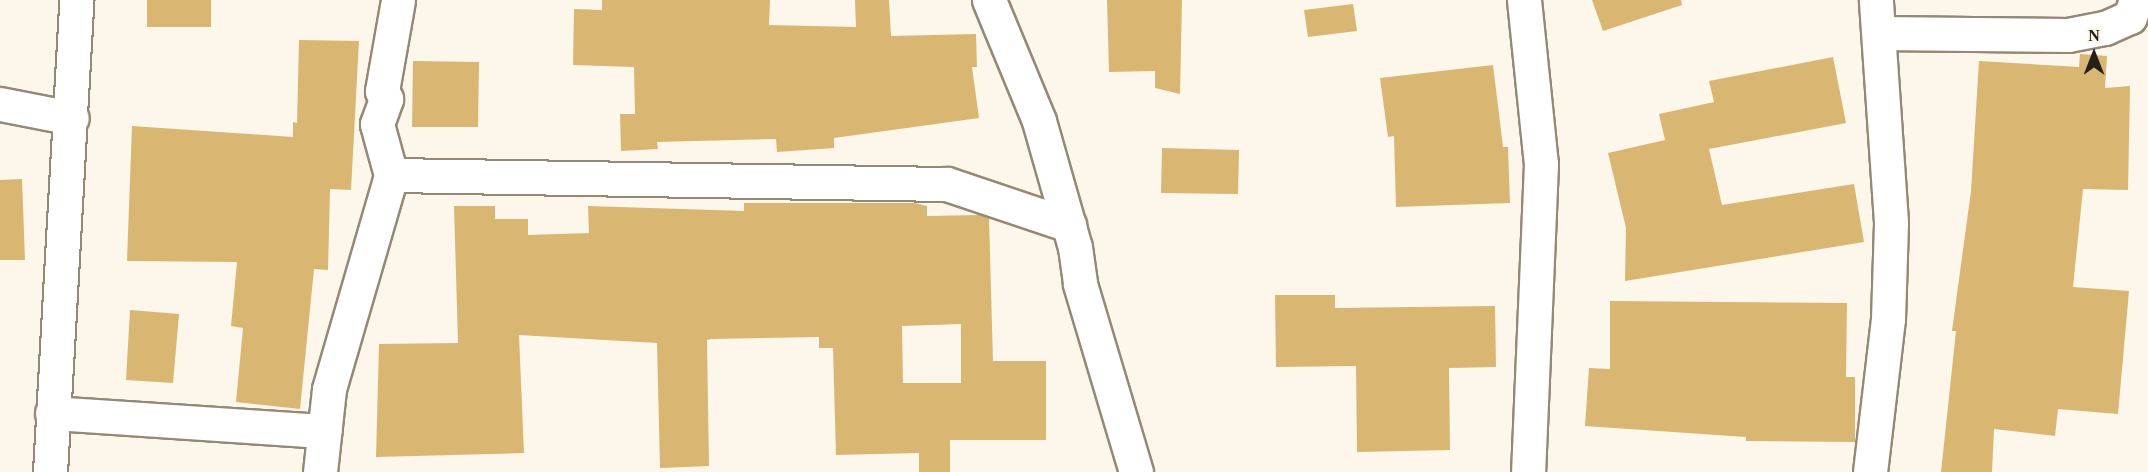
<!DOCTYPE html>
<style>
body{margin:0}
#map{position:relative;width:2148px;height:472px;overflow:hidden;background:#fdf6ea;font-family:"Times New Roman",serif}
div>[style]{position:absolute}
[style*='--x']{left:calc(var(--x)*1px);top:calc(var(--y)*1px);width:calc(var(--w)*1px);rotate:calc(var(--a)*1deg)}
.building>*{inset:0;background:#dab673}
.roads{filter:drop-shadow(2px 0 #948976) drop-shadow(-2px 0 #948976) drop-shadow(0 2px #948976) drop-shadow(0 -2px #948976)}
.minor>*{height:33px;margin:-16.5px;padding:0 16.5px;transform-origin:16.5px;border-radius:16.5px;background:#fff}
span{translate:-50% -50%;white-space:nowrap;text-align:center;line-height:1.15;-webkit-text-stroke:6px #fdf6ea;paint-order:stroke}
.north{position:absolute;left:2064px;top:24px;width:60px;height:60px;-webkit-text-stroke:4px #fdf6ea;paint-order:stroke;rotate:0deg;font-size:16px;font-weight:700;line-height:24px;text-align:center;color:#242019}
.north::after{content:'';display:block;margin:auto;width:21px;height:27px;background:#242019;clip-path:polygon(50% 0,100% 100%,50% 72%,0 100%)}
</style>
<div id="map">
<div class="building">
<div style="clip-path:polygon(147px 0,211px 0,211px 27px,147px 27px)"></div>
<div style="clip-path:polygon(602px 0,770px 0,769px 25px,856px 27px,855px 0,889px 0,891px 36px,976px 34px,977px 67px,972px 67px,979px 118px,834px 138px,834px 148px,777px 152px,776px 139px,657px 142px,658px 149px,621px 151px,620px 114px,635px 114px,634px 67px,573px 65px,574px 9px,602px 10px)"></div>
<div style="clip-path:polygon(1107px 0,1182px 0,1180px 94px,1155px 88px,1155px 71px,1109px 72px)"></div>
<div style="clip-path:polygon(1592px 0,1681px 0,1682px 5px,1603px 31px)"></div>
<div style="clip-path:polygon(1353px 4px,1357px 31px,1308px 37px,1304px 10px)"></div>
<div style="clip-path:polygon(299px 40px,359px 41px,351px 190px,330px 189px,328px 270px,314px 269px,300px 409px,236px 402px,243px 328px,231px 326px,237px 262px,127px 261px,132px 126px,293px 137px,293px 122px,297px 123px)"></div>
<div style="clip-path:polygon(2080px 54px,2107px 56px,2105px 88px,2130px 86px,2128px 190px,2083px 189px,2073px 287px,2129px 291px,2118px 414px,2058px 409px,2055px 436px,1994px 429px,1992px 472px,1941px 472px,1956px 331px,1952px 331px,1971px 191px,1979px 61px,2079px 67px)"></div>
<div style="clip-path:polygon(1833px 57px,1846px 123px,1709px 149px,1722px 205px,1854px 184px,1864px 242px,1625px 281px,1626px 228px,1608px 153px,1665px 140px,1659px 114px,1714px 102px,1709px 81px)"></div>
<div style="clip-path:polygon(413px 61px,479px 62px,478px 127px,412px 127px)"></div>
<div style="clip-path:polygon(1493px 65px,1503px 147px,1508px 147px,1510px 203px,1396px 207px,1394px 136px,1388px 137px,1380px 78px)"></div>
<div style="clip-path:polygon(1162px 148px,1239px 150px,1238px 194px,1161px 193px)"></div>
<div style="clip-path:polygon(22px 179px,25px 260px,0 260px,0 180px)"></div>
<div style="clip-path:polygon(evenodd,744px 203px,915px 203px,927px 206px,927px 216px,979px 215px,989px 218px,993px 361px,1046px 361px,1046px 440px,950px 440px,950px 472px,919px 472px,919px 453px,836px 455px,833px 348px,819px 348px,819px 337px,711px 339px,707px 340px,709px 466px,660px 468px,657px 343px,519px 335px,524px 453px,376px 457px,379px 344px,458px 343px,454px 206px,495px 206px,495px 219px,528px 219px,528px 235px,589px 233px,588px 206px,744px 211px,744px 203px,961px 324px,961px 383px,903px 383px,902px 326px,961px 324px)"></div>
<div style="clip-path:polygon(1275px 295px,1335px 295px,1335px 308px,1495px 306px,1496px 367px,1449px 368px,1450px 450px,1357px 452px,1356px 366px,1276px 367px)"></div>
<div style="clip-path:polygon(1610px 301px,1847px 303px,1846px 377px,1855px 377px,1855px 442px,1746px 441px,1746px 437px,1585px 426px,1589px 368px,1610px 369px)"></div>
<div style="clip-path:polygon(130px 310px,179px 314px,173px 383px,126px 380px)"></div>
</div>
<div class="roads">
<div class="minor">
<div style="--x:989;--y:0;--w:131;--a:67.5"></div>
<div style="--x:1039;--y:121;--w:131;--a:74.1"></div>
<div style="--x:1075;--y:247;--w:37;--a:82"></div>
<div style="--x:1080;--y:284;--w:196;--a:73.4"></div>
<div style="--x:1524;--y:0;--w:165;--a:84.1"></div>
<div style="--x:1541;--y:164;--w:308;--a:92.4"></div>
<div style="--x:1879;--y:33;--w:189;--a:0.6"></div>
<div style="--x:2068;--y:35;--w:38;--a:-11"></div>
<div style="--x:2105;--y:28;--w:27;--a:-24"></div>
<div style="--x:2130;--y:17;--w:18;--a:-71"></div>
<div style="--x:0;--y:104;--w:73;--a:11"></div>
<div style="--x:391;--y:175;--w:556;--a:0.93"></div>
<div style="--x:947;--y:184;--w:129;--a:18.6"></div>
<div style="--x:52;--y:413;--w:273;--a:3.8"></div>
<div style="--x:50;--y:472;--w:473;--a:-86.8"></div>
<div style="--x:320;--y:472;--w:83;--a:-83.8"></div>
<div style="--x:329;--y:389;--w:223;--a:-73.8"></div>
<div style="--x:391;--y:175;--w:53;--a:-105.4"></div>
<div style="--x:377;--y:124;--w:27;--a:-70"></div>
<div style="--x:386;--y:99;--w:9;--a:-117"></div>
<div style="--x:382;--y:91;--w:92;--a:-80"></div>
<div style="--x:1870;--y:472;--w:154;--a:-83.3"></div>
<div style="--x:1888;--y:319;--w:97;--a:-88.2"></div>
<div style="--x:1891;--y:222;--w:223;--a:-93.9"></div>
</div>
</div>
<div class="north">N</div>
</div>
